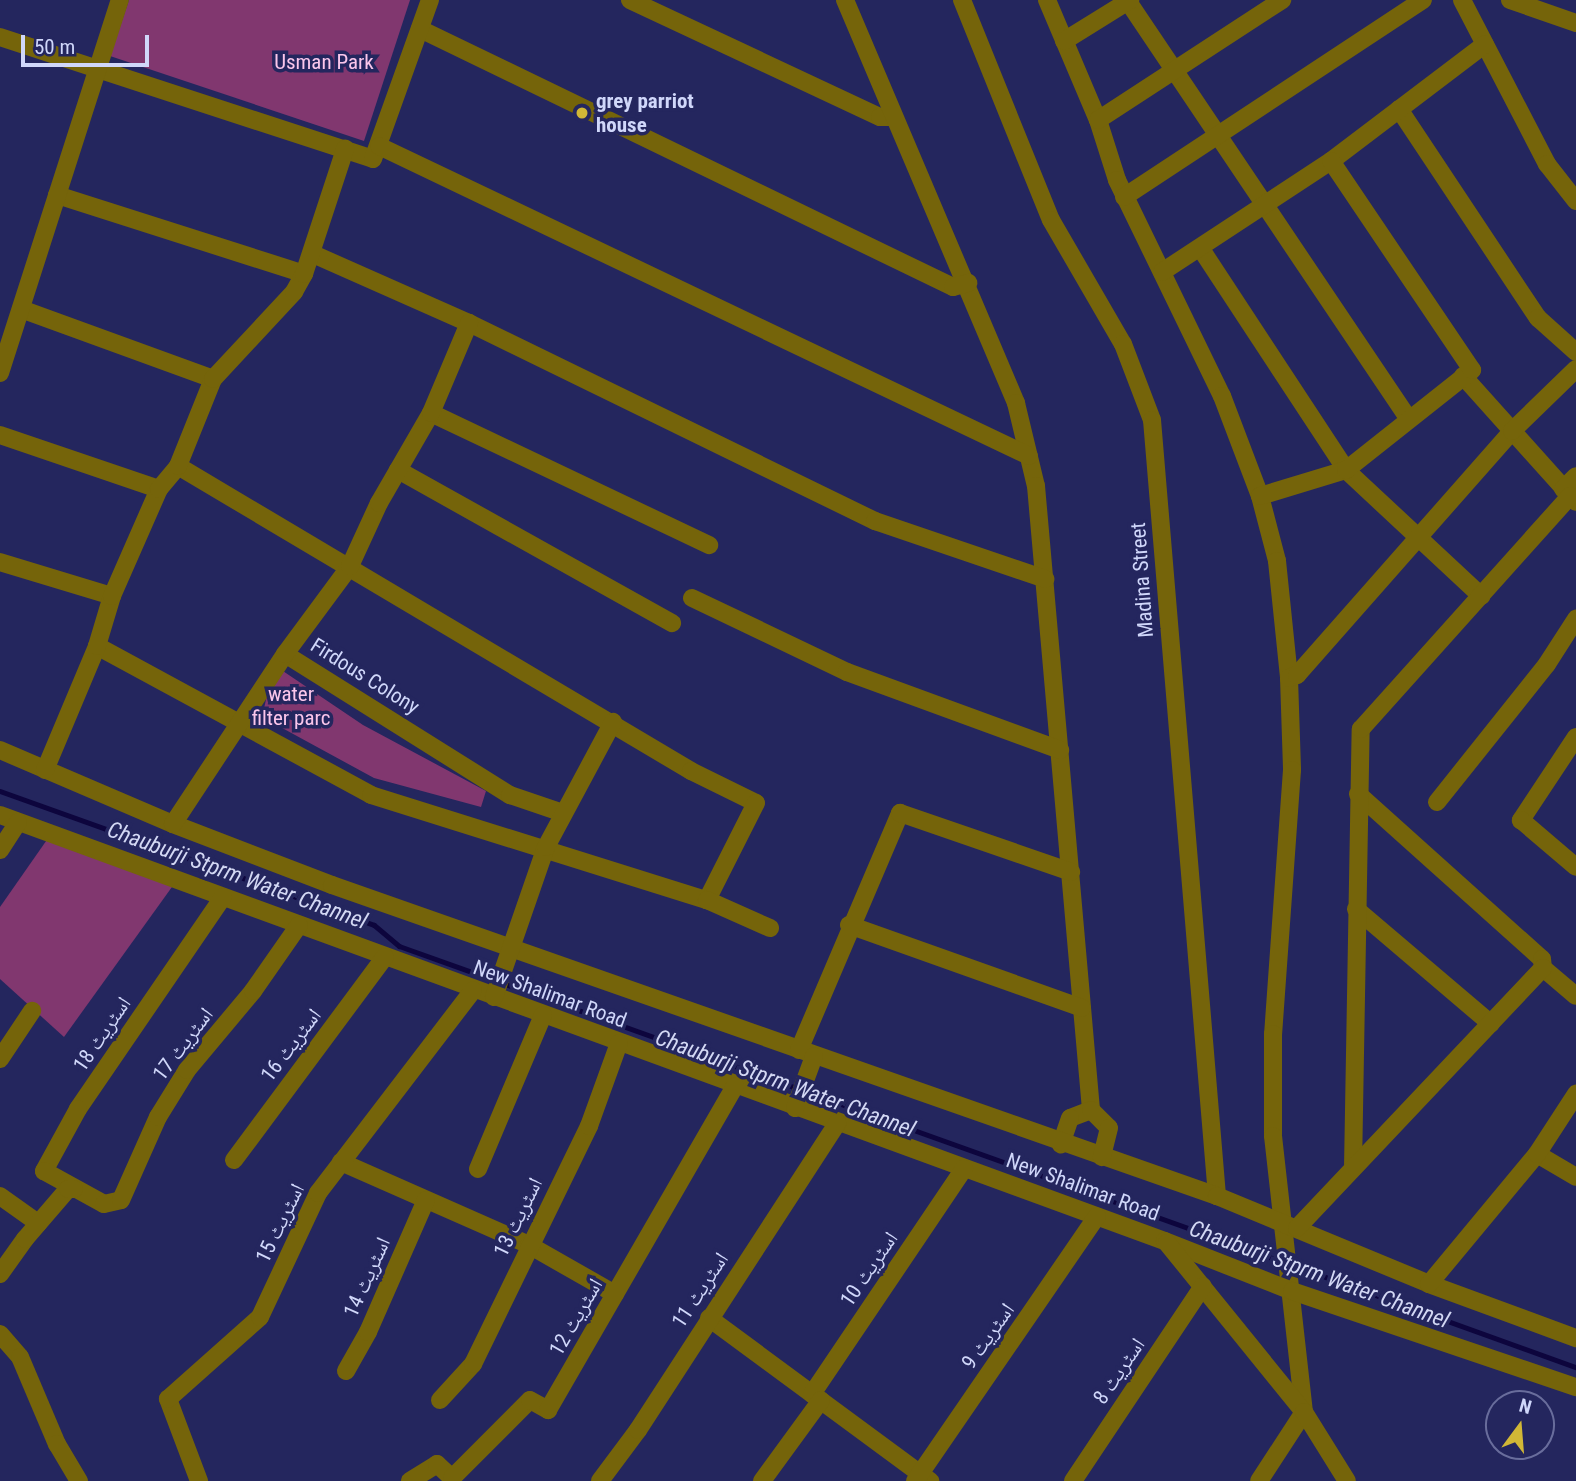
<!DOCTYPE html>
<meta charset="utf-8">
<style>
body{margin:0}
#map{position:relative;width:1576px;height:1481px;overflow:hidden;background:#24265e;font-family:"Roboto Condensed","Noto Naskh Arabic",sans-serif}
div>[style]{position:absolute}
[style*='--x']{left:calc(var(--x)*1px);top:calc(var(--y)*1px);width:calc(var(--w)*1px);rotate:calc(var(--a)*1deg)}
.green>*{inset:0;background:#81376f}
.stream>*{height:5px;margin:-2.5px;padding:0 2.5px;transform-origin:2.5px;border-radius:2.5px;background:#0d053d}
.minor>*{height:18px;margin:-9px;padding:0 9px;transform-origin:9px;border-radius:9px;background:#75640a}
.dots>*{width:19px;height:19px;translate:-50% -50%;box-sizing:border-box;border:4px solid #24265e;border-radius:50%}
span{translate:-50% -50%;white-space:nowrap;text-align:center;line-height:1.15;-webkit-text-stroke:7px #24265e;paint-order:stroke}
.park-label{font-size:21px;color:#fbc6eb}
.poi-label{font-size:21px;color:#d0d7fa;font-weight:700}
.left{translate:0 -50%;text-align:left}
.street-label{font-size:21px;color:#d0d7fa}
.water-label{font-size:23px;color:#d3d8f4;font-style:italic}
.north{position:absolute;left:1485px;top:1390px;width:70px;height:70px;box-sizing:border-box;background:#24265e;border:2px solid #696d9c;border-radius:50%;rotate:16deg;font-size:19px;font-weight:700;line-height:28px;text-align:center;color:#d0d7fa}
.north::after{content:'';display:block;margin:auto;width:24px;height:32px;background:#d1b736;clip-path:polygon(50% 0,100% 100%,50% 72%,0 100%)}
.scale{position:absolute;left:21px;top:35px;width:128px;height:32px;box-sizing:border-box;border:4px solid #d0d7fa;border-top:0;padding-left:9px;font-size:21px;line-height:24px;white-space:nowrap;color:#d0d7fa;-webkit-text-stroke:5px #24265e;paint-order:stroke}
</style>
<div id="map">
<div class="green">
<div style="clip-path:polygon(129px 0,410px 0,364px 141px,110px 56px)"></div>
<div style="clip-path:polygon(274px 665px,363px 725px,486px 791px,481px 807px,374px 778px,262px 717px)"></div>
<div style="clip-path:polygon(51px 834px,177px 880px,64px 1037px,0 979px,0 907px)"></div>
</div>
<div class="stream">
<div style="--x:0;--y:791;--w:397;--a:19.7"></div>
<div style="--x:374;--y:925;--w:33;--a:40"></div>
<div style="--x:399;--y:946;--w:939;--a:19.67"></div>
<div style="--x:1292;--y:1265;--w:302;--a:19.8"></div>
</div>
<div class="minor">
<div style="--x:630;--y:0;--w:276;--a:25.1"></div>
<div style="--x:880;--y:117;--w:13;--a:0"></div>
<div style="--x:845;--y:0;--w:438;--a:67"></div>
<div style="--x:1016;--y:403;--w:85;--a:76.5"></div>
<div style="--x:1036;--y:486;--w:626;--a:84.96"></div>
<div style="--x:1091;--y:1110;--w:22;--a:159"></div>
<div style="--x:1070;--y:1118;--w:28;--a:109"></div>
<div style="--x:962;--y:0;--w:237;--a:68"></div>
<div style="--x:1051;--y:220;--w:143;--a:59.9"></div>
<div style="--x:1123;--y:344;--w:81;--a:69.1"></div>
<div style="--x:1152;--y:420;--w:779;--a:85.21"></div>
<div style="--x:1047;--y:0;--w:130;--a:67"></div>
<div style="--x:1098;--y:120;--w:63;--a:72.4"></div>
<div style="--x:1117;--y:180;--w:240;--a:64.1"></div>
<div style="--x:1222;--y:396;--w:107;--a:69.2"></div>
<div style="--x:1260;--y:496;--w:67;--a:75.3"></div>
<div style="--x:1277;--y:561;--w:118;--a:84.1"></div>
<div style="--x:1289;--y:678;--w:92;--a:88.1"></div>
<div style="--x:1292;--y:770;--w:265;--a:94.1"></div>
<div style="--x:1273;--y:1034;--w:102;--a:90"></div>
<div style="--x:1273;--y:1136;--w:278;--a:83.6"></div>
<div style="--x:1304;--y:1412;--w:82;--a:123.1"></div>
<div style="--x:1127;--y:0;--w:504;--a:56.09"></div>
<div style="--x:1462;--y:0;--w:185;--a:62.6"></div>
<div style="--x:1547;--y:164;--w:47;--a:51.9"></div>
<div style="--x:1510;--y:0;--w:70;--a:19.2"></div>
<div style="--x:420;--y:29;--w:592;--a:25.83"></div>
<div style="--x:953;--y:287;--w:16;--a:-15"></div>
<div style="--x:0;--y:37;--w:392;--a:18.1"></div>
<div style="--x:373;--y:159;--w:169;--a:-70.3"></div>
<div style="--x:1064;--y:41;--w:78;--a:-31.8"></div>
<div style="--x:1399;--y:109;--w:251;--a:56.4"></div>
<div style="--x:1538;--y:318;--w:51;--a:41.8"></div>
<div style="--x:1098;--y:120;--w:220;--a:-33.1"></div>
<div style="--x:379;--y:146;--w:720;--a:25.5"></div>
<div style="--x:57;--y:195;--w:259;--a:17.7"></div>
<div style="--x:1124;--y:197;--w:358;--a:-33.4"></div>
<div style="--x:1201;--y:249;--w:264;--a:56.7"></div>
<div style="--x:1346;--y:470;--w:185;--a:43"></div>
<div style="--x:313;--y:254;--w:171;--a:23.9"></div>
<div style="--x:469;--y:323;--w:452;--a:26"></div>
<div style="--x:875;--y:521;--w:180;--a:18.8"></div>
<div style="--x:1162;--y:272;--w:202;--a:-33.3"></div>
<div style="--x:1331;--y:161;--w:193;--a:-37.2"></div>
<div style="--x:21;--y:309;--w:204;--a:20"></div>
<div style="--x:0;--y:373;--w:392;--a:-72.2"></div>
<div style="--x:1463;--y:376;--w:169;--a:48.1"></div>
<div style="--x:431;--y:413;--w:308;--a:25.4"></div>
<div style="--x:0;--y:435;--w:168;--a:18.8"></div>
<div style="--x:178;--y:466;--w:597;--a:30.73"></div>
<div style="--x:691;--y:771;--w:72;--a:26.2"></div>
<div style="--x:756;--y:803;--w:109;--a:116.8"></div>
<div style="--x:398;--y:470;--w:314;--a:29.2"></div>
<div style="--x:1563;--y:489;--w:18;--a:-45"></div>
<div style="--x:1260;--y:496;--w:90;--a:-16.8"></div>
<div style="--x:1346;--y:470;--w:161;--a:-38.4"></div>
<div style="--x:1472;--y:370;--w:252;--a:-124"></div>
<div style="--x:0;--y:562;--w:117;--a:16.9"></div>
<div style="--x:692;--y:598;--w:172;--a:25.5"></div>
<div style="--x:847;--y:672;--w:227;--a:20.1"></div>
<div style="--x:97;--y:646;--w:312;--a:28.5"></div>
<div style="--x:371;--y:795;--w:352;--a:17.4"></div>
<div style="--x:707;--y:900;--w:69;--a:24"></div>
<div style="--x:285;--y:654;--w:266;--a:32.1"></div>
<div style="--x:510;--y:795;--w:56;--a:18.8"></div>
<div style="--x:1289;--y:678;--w:9;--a:-21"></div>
<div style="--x:1297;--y:675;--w:325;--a:-48.6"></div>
<div style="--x:1512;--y:431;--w:89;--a:-44.1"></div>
<div style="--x:1576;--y:737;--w:100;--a:123.5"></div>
<div style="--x:1521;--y:820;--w:72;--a:40.5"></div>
<div style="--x:0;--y:750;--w:188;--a:23.2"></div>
<div style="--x:173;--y:824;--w:170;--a:21"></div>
<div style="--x:332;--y:885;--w:938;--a:19.36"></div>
<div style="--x:1217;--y:1196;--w:230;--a:22.5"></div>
<div style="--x:1429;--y:1284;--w:157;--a:20.2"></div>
<div style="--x:45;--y:770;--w:134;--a:-67.2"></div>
<div style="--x:97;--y:646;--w:52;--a:-73.3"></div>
<div style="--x:112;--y:596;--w:117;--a:-66.3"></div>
<div style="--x:159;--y:489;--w:30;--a:-50"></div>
<div style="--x:178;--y:466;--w:94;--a:-68.1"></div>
<div style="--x:213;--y:379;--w:119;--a:-47"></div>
<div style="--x:294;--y:292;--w:21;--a:-61"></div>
<div style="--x:304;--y:274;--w:132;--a:-71.8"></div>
<div style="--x:1358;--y:794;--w:247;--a:41.9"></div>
<div style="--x:1542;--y:959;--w:9;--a:84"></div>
<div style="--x:1543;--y:968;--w:43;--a:40.3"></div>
<div style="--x:1437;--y:802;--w:176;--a:-51.4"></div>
<div style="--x:1547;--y:664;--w:54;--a:-57.2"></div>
<div style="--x:0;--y:815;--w:1240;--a:20.09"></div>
<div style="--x:1165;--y:1241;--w:136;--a:21.5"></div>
<div style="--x:1292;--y:1291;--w:300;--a:18.7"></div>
<div style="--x:173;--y:824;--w:204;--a:-56.6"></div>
<div style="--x:285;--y:654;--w:109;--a:-53.5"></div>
<div style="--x:350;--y:566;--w:69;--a:-65.3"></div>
<div style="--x:379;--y:503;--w:104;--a:-60"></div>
<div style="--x:431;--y:413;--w:98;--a:-67.1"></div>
<div style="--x:0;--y:850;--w:33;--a:-57"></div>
<div style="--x:223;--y:897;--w:257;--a:124.4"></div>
<div style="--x:78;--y:1109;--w:71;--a:118.7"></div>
<div style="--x:44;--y:1171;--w:68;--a:28.8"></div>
<div style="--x:104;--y:1204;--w:17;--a:-13"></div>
<div style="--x:121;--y:1200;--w:91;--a:-66"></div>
<div style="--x:158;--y:1117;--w:55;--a:-58.3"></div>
<div style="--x:187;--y:1070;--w:103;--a:-50.1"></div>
<div style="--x:253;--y:991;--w:80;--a:-55.1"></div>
<div style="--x:1356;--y:909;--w:177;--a:40.4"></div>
<div style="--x:849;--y:925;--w:247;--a:19.6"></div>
<div style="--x:494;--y:997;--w:159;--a:-70.9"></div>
<div style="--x:546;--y:847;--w:142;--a:-61.8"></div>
<div style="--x:799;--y:1050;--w:258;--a:-66.9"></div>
<div style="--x:900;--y:813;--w:181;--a:19"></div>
<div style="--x:0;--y:1059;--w:58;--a:-56.3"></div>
<div style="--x:795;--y:1108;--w:55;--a:-69.9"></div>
<div style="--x:1091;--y:1110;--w:25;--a:45"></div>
<div style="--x:1109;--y:1128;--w:30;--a:104"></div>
<div style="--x:1537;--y:1154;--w:45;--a:30.5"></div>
<div style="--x:234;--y:1160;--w:253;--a:-53.4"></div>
<div style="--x:341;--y:1162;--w:206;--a:23.8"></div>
<div style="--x:529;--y:1245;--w:99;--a:29.7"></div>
<div style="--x:1353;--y:1168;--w:439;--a:-89"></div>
<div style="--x:1361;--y:729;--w:313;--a:-48.1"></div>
<div style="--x:478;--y:1169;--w:167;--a:-67.1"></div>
<div style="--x:0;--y:1196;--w:47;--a:35.4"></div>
<div style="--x:1297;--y:1228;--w:358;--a:-46.6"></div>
<div style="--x:1167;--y:1243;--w:218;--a:51"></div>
<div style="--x:1304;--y:1412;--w:81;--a:58.1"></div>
<div style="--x:0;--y:1274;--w:43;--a:-54.5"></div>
<div style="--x:25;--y:1239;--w:66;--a:-49.3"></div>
<div style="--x:68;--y:1189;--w:6;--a:0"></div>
<div style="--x:1429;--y:1284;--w:169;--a:-50.3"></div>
<div style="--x:1537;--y:1154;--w:72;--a:-57"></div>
<div style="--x:709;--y:1318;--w:275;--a:36.4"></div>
<div style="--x:0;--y:1334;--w:30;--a:49"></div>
<div style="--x:20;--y:1357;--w:95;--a:67"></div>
<div style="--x:57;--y:1444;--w:43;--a:59.3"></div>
<div style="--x:346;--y:1371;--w:45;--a:-60.6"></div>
<div style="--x:368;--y:1332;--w:144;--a:-66.3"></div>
<div style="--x:812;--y:1394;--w:272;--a:-56"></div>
<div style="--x:440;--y:1400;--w:49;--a:-47.5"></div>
<div style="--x:473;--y:1364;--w:265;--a:-64"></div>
<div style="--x:589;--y:1126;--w:88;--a:-70.1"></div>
<div style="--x:199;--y:1481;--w:88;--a:-110.7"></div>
<div style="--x:168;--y:1399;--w:123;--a:-41.7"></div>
<div style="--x:260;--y:1317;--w:137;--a:-64.9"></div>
<div style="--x:318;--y:1193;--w:255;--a:-52.6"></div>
<div style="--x:410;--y:1481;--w:32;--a:-32"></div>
<div style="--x:437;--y:1464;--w:21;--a:43"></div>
<div style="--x:452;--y:1478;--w:110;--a:-45"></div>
<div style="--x:530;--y:1400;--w:21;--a:29"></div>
<div style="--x:548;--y:1410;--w:374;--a:-60"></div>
<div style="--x:600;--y:1481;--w:64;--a:-53.3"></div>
<div style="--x:638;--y:1430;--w:366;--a:-57"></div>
<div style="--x:762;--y:1481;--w:100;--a:-53.9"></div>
<div style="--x:915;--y:1481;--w:321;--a:-55.5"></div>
<div style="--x:1073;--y:1481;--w:234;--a:-56.3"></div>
</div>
<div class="dots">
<div style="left:582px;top:113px;background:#d1b736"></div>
</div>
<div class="park-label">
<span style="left:324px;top:62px">Usman Park</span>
<span style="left:291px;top:706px">water<br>filter parc</span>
</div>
<div class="poi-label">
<span class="left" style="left:596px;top:113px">grey parriot<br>house</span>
</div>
<div class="street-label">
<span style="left:1142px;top:580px;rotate:-94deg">Madina Street</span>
<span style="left:365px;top:676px;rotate:32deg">Firdous Colony</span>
<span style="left:550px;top:994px;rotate:20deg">New Shalimar Road</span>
<span style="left:102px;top:1034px;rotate:-56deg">اسٹریٹ 18</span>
<span style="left:183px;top:1044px;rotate:-53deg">اسٹریٹ 17</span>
<span style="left:291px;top:1045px;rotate:-53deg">اسٹریٹ 16</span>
<span style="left:1083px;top:1187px;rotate:20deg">New Shalimar Road</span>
<span style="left:518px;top:1217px;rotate:-64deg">اسٹریٹ 13</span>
<span style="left:280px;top:1223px;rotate:-64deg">اسٹریٹ 15</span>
<span style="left:869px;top:1269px;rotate:-56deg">اسٹریٹ 10</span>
<span style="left:367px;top:1277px;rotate:-66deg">اسٹریٹ 14</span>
<span style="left:700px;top:1290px;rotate:-57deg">اسٹریٹ 11</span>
<span style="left:576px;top:1317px;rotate:-60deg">اسٹریٹ 12</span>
<span style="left:988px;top:1336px;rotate:-55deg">اسٹریٹ 9</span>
<span style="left:1119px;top:1371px;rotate:-56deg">اسٹریٹ 8</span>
</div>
<div class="water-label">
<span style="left:237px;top:876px;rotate:20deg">Chauburji Stprm Water Channel</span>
<span style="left:785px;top:1084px;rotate:20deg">Chauburji Stprm Water Channel</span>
<span style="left:1319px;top:1275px;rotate:20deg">Chauburji Stprm Water Channel</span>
</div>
<div class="north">N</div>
<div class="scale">50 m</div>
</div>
